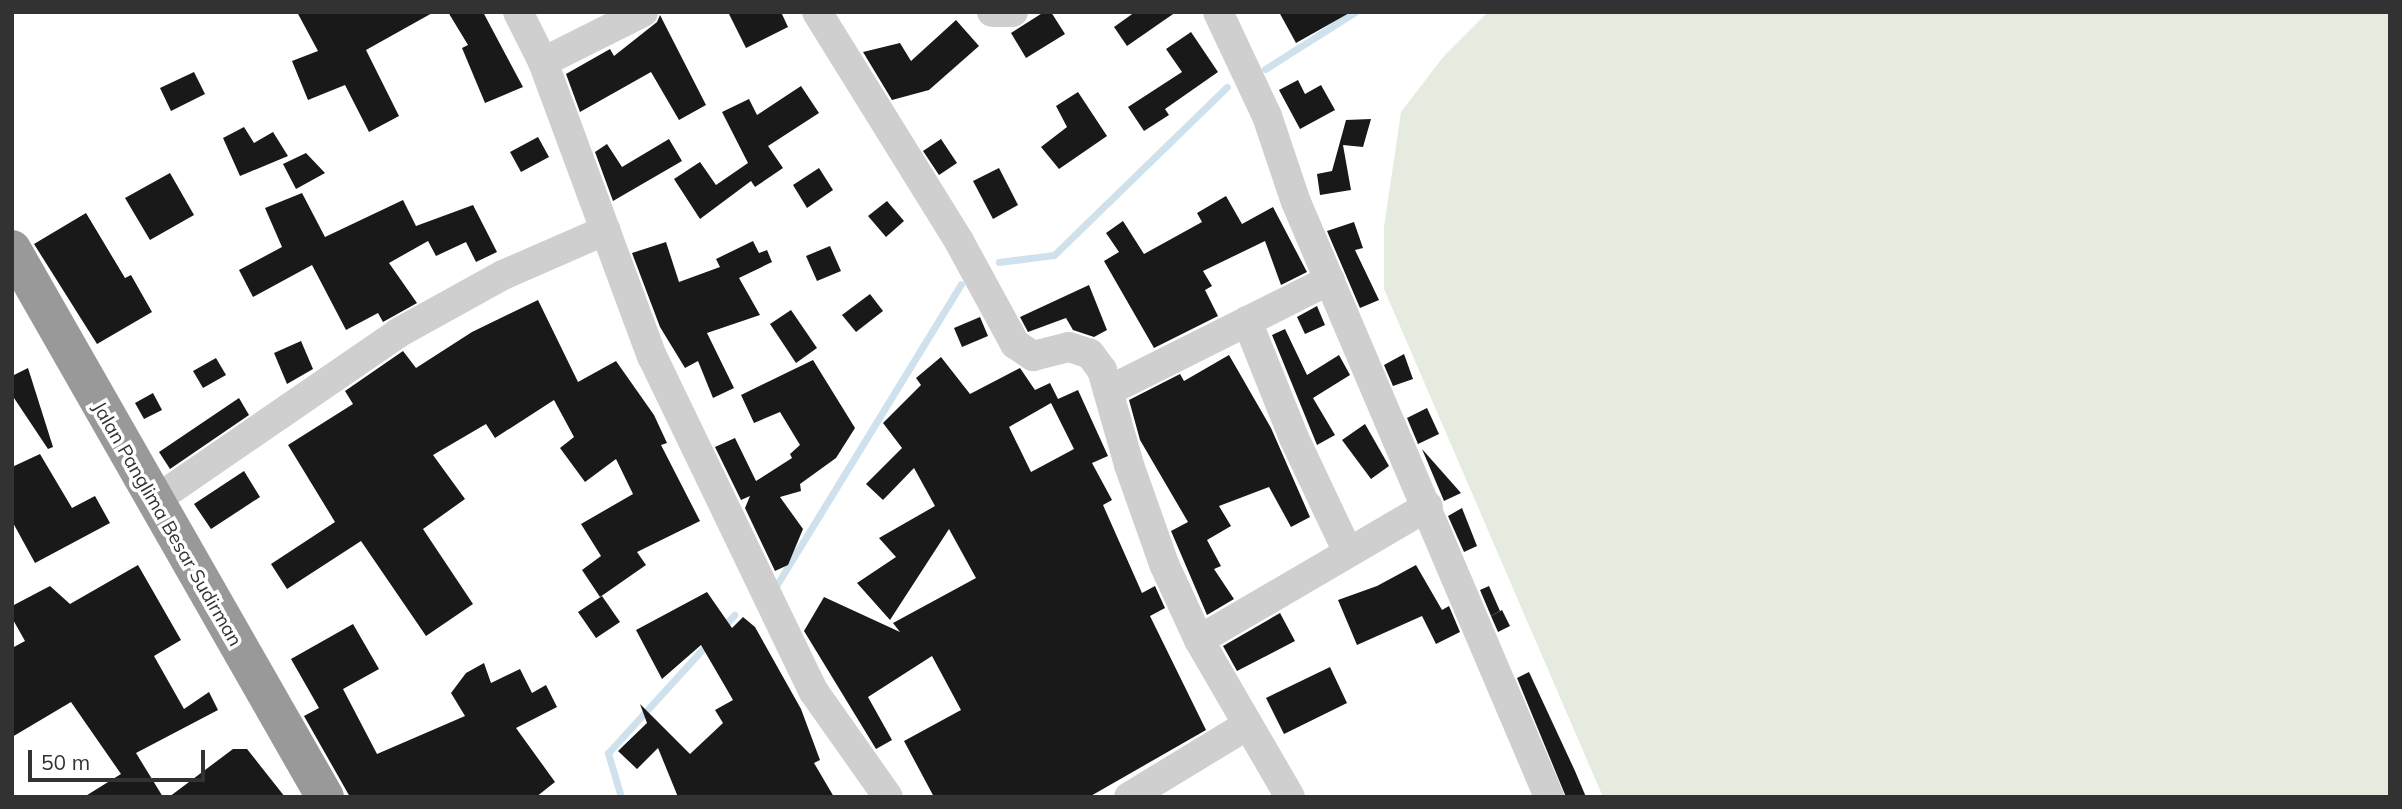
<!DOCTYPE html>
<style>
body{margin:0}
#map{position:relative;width:2402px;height:809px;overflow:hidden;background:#fff;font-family:Mulish,sans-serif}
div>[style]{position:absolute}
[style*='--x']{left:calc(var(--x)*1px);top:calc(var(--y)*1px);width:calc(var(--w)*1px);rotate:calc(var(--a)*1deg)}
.green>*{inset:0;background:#e5ebdf}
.stream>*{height:7px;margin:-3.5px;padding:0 3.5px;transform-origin:3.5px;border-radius:3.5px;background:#cfe1ed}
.building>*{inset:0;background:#191919}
.minor>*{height:30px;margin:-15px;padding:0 15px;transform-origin:15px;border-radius:15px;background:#cfcfcf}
.highway>*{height:38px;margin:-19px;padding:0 19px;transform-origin:19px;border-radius:19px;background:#999}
span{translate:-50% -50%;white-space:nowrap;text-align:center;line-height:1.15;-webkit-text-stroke:7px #fff;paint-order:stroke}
.street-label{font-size:19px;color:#323232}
.frame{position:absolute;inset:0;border:14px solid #323232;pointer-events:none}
.scale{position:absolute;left:28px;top:750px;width:177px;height:32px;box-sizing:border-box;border:4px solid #323232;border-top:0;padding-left:9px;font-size:21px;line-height:24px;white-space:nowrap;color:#323232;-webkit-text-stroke:5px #fff;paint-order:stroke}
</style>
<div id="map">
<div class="green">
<div style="clip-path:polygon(1488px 12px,2390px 12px,2390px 797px,1603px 797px,1384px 289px,1384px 227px,1401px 112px,1444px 56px)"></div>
</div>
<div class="stream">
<div style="--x:1265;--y:69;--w:107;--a:-32.3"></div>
<div style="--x:999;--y:262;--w:55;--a:-7.3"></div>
<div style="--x:1054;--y:255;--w:241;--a:-44.2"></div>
<div style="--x:776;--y:586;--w:354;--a:-58.5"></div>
<div style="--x:722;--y:628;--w:18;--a:-47"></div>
<div style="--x:621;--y:797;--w:46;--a:-106.5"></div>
<div style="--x:608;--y:753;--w:150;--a:-47.7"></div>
</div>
<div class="building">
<div style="clip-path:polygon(297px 12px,434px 12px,366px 50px,399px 116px,369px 132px,345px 85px,308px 100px,292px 61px,318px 51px)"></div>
<div style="clip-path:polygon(448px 12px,483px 12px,523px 87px,485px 103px,462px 48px,468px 45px)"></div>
<div style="clip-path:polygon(728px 12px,781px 12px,788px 27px,746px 48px)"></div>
<div style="clip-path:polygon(1044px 12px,1051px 12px,1065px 34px,1026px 58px,1011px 33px)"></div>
<div style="clip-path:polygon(1135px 12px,1176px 12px,1127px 46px,1114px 27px)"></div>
<div style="clip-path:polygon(1279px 12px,1351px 12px,1296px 43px)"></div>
<div style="clip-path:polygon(660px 15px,706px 105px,679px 120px,651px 72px,580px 112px,566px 74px,610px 49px,614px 56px,657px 22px)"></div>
<div style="clip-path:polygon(956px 20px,979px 46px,929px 90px,892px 100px,863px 52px,900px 43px,911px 61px)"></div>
<div style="clip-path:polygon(1191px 32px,1218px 72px,1165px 109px,1169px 115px,1144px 131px,1128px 107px,1182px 72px,1166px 49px)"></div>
<div style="clip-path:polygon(194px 72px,205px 94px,171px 111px,160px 88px)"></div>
<div style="clip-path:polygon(1298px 80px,1305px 94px,1321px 85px,1335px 110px,1300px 129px,1279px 90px)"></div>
<div style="clip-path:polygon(801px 86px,819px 113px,768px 146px,783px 168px,755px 187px,751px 181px,700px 219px,674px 179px,700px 162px,716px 185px,748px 163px,722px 112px,749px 99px,757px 115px)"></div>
<div style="clip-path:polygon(1078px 92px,1107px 136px,1059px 169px,1041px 147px,1067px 127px,1056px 106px)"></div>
<div style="clip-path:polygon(1371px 119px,1363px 147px,1343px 145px,1351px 190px,1320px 195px,1317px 174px,1332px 171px,1346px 120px)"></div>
<div style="clip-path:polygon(244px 127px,254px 143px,273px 132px,288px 156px,240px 176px,223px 138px)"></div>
<div style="clip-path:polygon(538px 137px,549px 157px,521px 172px,510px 152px)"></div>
<div style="clip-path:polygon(669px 139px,682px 161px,613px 201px,595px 152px,607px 144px,622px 167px)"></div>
<div style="clip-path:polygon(941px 139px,957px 163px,939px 175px,923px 151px)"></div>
<div style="clip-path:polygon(306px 153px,325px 173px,296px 189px,283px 164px)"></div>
<div style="clip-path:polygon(819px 168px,833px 190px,807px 208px,793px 185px)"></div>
<div style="clip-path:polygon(999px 168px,1018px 205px,993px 219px,973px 181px)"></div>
<div style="clip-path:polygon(170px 173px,194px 215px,150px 240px,125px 198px)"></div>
<div style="clip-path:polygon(302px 193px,325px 237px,403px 200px,416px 226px,473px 205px,497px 252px,476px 262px,466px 242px,436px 256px,428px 241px,389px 263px,417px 303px,383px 322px,378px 313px,346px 330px,312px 265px,253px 297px,239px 270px,282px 247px,265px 208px)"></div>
<div style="clip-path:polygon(1226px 196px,1242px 224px,1273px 207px,1307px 272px,1281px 285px,1265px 241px,1203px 271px,1212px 286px,1205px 290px,1218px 316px,1154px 348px,1104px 261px,1119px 252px,1106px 233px,1123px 221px,1144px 254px,1202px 222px,1197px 213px)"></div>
<div style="clip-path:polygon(887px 201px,904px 221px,886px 237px,868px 216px)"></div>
<div style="clip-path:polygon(86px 213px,125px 278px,131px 275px,152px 312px,97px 344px,34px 244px)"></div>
<div style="clip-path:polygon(1354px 222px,1363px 248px,1355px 250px,1379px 300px,1360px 308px,1327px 231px)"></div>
<div style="clip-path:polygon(753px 241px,759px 253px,767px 250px,772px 262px,739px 278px,760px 315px,707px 333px,734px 388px,713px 398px,698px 361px,685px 368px,660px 327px,632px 253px,666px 242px,679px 282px,720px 267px,716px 259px)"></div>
<div style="clip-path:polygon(830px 246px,841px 271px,817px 281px,806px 256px)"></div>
<div style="clip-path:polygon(1089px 285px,1107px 330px,1094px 337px,1073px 330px,1066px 318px,1028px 332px,1020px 317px)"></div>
<div style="clip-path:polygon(870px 294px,883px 311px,856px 332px,842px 315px)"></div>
<div style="clip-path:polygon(538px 300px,578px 382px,616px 361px,654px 415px,667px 443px,661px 445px,700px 521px,637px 552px,646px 565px,600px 597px,582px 570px,601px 556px,581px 524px,633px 494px,616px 459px,585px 482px,560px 448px,574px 437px,554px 400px,495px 438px,486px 424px,433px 455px,465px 499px,423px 529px,473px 604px,426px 636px,361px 541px,287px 589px,271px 564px,335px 522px,288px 445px,353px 404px,345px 391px,403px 351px,416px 368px,472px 332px)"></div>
<div style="clip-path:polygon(1317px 306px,1325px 325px,1305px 334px,1297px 317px)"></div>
<div style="clip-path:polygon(791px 310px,817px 348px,796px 363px,770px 324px)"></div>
<div style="clip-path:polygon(980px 317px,988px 336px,962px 347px,954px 328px)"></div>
<div style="clip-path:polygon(1285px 329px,1307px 375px,1339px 355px,1350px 375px,1313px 398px,1335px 435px,1317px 445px,1272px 335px)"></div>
<div style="clip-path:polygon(301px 341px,313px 369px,287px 384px,274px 353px)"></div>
<div style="clip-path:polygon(1404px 354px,1413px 379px,1393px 386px,1384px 365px)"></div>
<div style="clip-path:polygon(1229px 355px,1271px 428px,1310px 517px,1291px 527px,1269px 487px,1219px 506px,1231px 526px,1207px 540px,1221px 566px,1214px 569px,1234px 599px,1207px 615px,1171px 531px,1188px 522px,1140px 440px,1129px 400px,1180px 374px,1184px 381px)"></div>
<div style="clip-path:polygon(evenodd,941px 357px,970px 394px,1020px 368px,1035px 390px,1050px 383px,1058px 399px,1078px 390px,1108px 456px,1092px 463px,1112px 500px,1103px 505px,1142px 593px,1155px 586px,1165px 608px,1150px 616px,1206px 730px,1089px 797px,934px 797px,904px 741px,961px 710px,932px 656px,868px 697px,892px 740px,876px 749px,804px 631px,824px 597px,900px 632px,893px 623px,976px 578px,949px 529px,890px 620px,857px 583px,896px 557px,879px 538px,935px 506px,914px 468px,883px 500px,866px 484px,902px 448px,883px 423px,921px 385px,916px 378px,941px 357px,1051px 403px,1074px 449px,1031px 472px,1009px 427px,1051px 403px)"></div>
<div style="clip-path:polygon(216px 358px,226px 375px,203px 388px,193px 371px)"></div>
<div style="clip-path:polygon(813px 360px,855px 428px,836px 458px,800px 484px,801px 491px,780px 497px,803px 529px,788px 565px,775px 571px,745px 508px,750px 496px,741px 500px,715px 447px,735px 438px,756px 481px,792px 458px,790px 454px,800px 445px,780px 412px,754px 423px,741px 395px)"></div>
<div style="clip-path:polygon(28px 368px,53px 447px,48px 449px,12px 395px,12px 376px)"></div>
<div style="clip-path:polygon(153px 393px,162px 410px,144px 419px,135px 403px)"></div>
<div style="clip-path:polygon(239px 398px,249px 415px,170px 469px,159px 452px)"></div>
<div style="clip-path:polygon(1427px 408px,1439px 434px,1418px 444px,1407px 418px)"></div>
<div style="clip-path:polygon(1365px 424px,1389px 466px,1371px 479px,1342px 440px)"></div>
<div style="clip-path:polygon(1422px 449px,1461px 493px,1444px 501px)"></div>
<div style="clip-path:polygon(40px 454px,72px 508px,95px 496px,110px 523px,35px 563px,12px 521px,12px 467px)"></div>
<div style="clip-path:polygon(244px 471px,260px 497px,211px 529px,194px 504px)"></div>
<div style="clip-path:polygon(1462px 508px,1477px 546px,1464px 552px,1448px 516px)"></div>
<div style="clip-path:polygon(138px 565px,181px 640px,154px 656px,184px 709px,209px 692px,218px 710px,136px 753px,163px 797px,84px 797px,121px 774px,71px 702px,12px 737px,12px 648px,25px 641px,12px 618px,12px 606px,50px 586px,70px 604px)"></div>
<div style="clip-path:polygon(1416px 565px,1442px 610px,1449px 606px,1460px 632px,1436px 644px,1422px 616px,1357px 645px,1338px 600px,1377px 586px)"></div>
<div style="clip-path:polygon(1489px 586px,1500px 611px,1491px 616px,1480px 590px)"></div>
<div style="clip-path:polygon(707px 592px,732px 628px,743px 617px,755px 627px,801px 709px,820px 760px,814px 763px,834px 797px,678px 797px,658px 748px,637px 769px,618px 751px,647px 723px,640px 704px,690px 754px,723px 723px,715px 710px,733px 700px,701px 645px,662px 679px,636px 630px)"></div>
<div style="clip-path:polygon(602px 596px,620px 622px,596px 638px,578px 612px)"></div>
<div style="clip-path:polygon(1502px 610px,1510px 626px,1498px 632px,1491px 616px)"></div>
<div style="clip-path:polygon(1280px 613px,1295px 641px,1237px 671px,1223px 646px)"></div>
<div style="clip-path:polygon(353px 624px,379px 669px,343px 689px,377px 754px,465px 716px,451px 693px,466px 673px,484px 663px,491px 683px,520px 669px,532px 693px,546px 685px,557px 707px,516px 728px,555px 782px,536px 797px,350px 797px,304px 716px,319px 708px,291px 659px)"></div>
<div style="clip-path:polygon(1330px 667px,1347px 703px,1284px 734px,1266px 698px)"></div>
<div style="clip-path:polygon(1529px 672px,1575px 771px,1586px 797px,1566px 797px,1517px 678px)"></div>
<div style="clip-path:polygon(233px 749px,247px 749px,285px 797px,169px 797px)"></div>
</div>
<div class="minor">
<div style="--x:518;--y:12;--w:56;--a:63.4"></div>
<div style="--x:643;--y:12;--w:112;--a:153.4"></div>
<div style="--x:543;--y:62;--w:314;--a:69.7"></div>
<div style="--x:652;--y:356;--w:373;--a:64.3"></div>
<div style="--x:814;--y:692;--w:128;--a:54.8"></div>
<div style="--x:817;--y:12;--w:272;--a:58.2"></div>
<div style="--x:960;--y:243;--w:115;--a:61.4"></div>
<div style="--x:1015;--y:344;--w:22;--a:34"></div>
<div style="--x:1033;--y:356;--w:37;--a:-14"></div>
<div style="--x:1069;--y:347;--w:22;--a:18"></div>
<div style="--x:1090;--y:354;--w:20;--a:53"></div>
<div style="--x:1102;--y:370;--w:99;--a:74.1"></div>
<div style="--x:1129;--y:465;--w:105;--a:70.5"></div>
<div style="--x:1164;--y:564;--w:84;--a:65.3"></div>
<div style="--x:1199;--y:640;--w:181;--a:59.9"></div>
<div style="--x:992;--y:12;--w:21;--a:0"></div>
<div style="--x:1218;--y:12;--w:115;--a:64.8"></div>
<div style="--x:1267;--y:116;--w:91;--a:71.4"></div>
<div style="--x:1296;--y:202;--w:647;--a:66.96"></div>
<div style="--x:1247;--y:321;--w:126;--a:68.1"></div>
<div style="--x:1294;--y:438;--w:126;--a:64.7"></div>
<div style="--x:1108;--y:391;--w:248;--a:-26.6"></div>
<div style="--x:154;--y:501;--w:296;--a:-34.5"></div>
<div style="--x:398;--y:333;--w:120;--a:-28.9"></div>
<div style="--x:503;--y:275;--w:112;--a:-23.6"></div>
<div style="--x:1199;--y:640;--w:265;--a:-30.3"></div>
<div style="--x:1129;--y:797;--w:137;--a:-31.3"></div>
</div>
<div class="highway">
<div style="--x:12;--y:249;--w:631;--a:60.27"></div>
</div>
<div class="street-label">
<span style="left:167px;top:524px;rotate:60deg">Jalan Panglima Besar Sudirman</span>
</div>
<div class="frame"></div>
<div class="scale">50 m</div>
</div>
